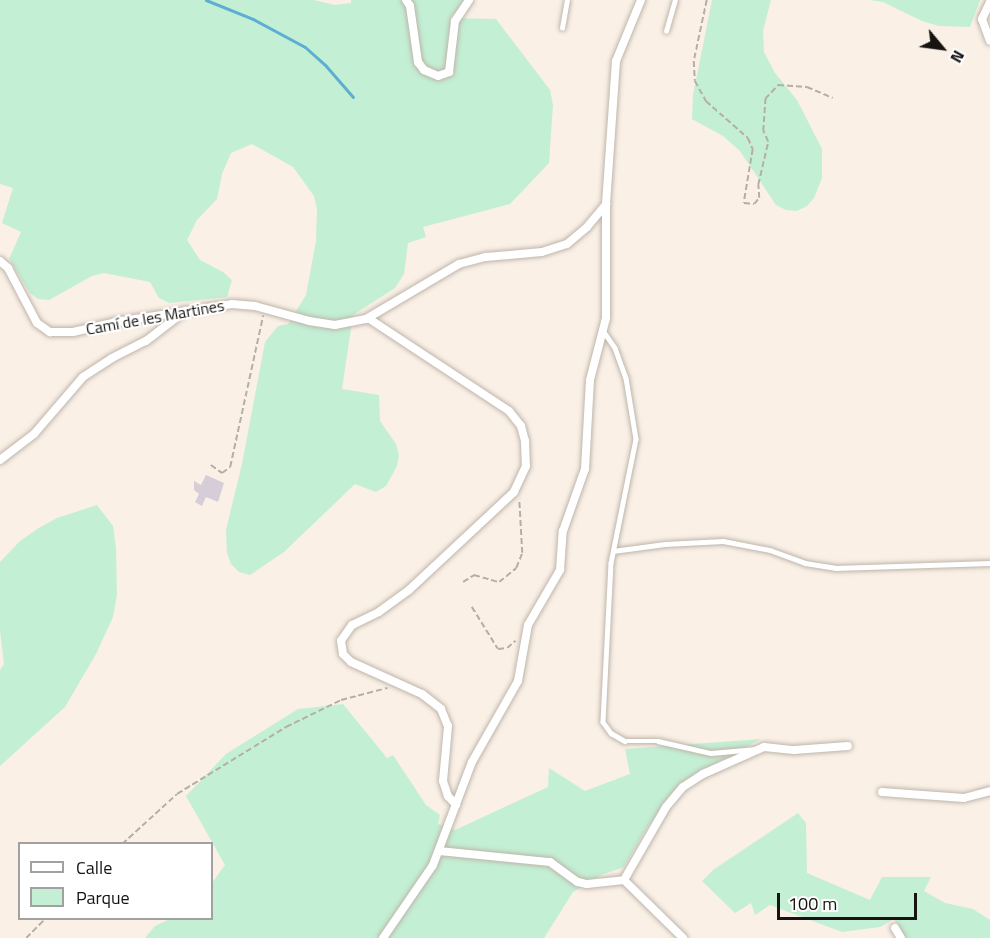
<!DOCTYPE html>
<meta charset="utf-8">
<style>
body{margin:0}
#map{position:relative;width:990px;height:938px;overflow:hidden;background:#faf0e6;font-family:"Titillium Web",sans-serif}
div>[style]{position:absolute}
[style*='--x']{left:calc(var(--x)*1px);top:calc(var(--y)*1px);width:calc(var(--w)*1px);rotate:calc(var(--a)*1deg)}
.green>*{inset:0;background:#c3efd4}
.stream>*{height:3px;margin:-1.5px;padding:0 1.5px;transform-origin:1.5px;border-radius:1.5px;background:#5daed0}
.building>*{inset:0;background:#d6cdd8}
.path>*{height:1.5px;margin-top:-0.75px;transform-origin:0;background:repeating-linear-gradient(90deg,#b6aea6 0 6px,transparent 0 9px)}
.roads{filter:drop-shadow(0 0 2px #beb5ab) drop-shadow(0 0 2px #beb5ab)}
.lane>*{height:4.5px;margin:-2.25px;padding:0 2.25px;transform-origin:2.25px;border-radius:2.25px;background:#fff}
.street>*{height:8px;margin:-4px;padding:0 4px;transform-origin:4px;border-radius:4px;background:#fff}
span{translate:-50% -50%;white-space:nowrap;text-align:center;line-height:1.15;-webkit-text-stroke:4.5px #fff;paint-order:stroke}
.street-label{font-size:16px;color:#161310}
.legend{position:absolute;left:18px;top:842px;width:195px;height:78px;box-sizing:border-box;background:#fff;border:2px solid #a2a19f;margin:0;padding:8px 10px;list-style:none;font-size:18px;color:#161310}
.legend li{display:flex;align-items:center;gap:12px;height:30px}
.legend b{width:30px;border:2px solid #a2a19f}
.north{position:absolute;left:912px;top:18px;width:60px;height:60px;-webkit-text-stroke:4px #fff;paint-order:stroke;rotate:119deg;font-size:16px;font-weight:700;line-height:24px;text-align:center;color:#161310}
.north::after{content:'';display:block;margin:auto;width:21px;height:27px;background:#161310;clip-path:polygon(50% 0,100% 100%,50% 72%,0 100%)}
.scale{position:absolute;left:777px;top:893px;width:140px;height:27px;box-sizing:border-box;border:3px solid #161310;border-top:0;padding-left:8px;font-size:18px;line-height:21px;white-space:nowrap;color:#161310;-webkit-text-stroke:4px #fff;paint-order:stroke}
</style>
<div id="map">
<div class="green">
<div style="clip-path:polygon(0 0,314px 0,335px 5px,351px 3px,351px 0,465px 0,450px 18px,496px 19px,550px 90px,553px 105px,549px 163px,510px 204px,423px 227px,426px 237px,408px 243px,404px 274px,395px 288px,353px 315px,342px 389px,379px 395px,380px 421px,396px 444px,399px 455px,397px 466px,386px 486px,376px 492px,355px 484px,284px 552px,250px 575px,239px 572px,231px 564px,227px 553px,226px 530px,242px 464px,265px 342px,278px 326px,288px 324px,306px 295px,316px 241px,317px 209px,314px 196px,293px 167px,252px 144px,231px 153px,222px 174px,217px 199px,197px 220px,187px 240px,200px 260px,223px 272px,232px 280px,227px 297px,169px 303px,159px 298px,150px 282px,104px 273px,92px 276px,49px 300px,38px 299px,30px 293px,9px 259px,21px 232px,2px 223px,13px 188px,0 184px)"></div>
<div style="clip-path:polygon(712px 0,771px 0,763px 31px,764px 52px,775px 73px,797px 100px,822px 149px,822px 178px,814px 198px,807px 206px,797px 211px,786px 210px,776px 205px,740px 151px,723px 136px,692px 119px,693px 95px)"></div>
<div style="clip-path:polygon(870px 0,980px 0,970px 27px,939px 26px,922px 21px,883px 2px)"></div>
<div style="clip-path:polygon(97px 505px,113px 526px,116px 549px,117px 594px,113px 617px,96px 654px,65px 707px,0 766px,0 670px,4px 664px,0 631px,0 562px,19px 542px,37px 529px,57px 518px)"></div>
<div style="clip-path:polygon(343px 704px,387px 758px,393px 755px,426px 805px,440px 815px,438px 824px,455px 830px,548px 787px,549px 768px,585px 791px,630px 774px,625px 749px,761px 739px,685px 780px,648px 826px,624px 867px,601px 875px,573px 892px,544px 938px,145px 938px,155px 926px,170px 919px,212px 918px,212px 883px,225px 865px,186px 796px,226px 754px,298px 709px)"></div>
<div style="clip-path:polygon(798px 813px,806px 823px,807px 873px,870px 900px,882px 877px,931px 877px,924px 891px,945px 903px,973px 909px,990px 920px,990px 938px,906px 938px,894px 919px,880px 927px,842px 932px,770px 905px,755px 915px,751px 903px,735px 913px,702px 881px,713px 870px)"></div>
</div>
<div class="stream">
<div style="--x:206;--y:0;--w:51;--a:22"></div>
<div style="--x:253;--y:19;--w:59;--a:28.3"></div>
<div style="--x:305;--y:47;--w:28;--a:42"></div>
<div style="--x:326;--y:66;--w:41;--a:48.9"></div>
</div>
<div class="building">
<div style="clip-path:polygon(206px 475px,224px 483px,218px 502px,206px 497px,202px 506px,195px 502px,199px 494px,194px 490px,194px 481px,201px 485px)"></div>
</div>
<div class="path">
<div style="--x:707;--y:0;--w:62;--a:102"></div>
<div style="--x:694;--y:61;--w:20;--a:87"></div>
<div style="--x:695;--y:81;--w:23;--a:61"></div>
<div style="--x:706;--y:101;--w:56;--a:41.4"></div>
<div style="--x:748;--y:138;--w:12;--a:66"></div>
<div style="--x:753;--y:149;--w:55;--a:99.5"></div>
<div style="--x:744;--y:203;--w:10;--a:6"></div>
<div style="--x:754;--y:204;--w:8;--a:-50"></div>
<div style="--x:759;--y:198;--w:13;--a:-94"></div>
<div style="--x:758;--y:185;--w:44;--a:-76.9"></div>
<div style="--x:768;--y:142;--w:12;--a:-114"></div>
<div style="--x:763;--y:131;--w:32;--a:-86"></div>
<div style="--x:765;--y:99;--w:19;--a:-47"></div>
<div style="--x:778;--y:85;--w:29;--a:4"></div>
<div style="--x:807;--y:87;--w:28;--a:23"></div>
<div style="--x:211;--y:465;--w:14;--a:36"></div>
<div style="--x:222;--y:473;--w:10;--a:-37"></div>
<div style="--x:230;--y:467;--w:155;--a:-77.7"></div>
<div style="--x:463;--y:582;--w:13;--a:-32"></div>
<div style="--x:474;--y:575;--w:26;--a:16"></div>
<div style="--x:499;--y:582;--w:22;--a:-39"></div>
<div style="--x:516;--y:568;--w:16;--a:-68"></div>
<div style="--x:522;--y:553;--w:54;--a:-93.2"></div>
<div style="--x:472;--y:607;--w:49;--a:58.2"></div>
<div style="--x:498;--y:649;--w:9;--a:-6"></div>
<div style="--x:507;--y:648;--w:11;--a:-41"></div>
<div style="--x:122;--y:844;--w:74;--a:-42.3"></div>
<div style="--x:177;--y:794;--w:128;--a:-31.6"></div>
<div style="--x:286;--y:727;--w:61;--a:-26.1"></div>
<div style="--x:341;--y:700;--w:48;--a:-14.6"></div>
<div style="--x:26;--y:938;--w:28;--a:-45"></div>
</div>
<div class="roads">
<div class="lane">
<div style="--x:562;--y:28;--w:28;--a:-80"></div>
<div style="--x:666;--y:31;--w:32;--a:-74"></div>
<div style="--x:604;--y:332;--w:19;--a:55"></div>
<div style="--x:615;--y:348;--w:32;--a:70"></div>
<div style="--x:626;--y:378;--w:62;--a:80.7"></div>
<div style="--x:636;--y:439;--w:126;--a:101.4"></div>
<div style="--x:611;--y:563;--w:159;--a:92.9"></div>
<div style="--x:603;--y:722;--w:14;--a:54"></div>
<div style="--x:611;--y:733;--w:16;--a:30"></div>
<div style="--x:625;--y:741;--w:33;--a:0"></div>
<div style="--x:658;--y:741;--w:54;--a:12.8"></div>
<div style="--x:711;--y:753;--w:45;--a:-5.1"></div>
<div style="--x:613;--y:551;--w:52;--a:-7.7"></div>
<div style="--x:665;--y:544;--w:58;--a:-3"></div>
<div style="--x:723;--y:541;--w:48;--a:10.8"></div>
<div style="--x:770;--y:550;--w:37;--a:20"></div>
<div style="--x:805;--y:563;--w:30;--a:9"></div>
<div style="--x:835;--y:568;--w:155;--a:-1.8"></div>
</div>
<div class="street">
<div style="--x:406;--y:0;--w:7;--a:56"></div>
<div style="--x:410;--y:6;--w:57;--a:81.9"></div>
<div style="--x:418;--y:62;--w:10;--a:53"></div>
<div style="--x:424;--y:70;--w:15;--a:23"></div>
<div style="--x:438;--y:76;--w:12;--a:-20"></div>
<div style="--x:449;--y:72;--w:51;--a:-83.3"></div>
<div style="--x:455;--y:21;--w:25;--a:-56"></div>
<div style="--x:990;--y:2;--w:19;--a:115"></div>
<div style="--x:982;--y:19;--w:23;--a:70"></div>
<div style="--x:0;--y:261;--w:11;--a:41"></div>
<div style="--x:8;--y:268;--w:62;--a:62.2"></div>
<div style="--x:37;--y:323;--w:16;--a:35"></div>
<div style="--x:50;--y:332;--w:23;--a:0"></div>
<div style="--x:73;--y:332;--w:44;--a:-13.1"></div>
<div style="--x:116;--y:322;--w:117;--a:-8.8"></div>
<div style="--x:232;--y:304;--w:23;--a:5"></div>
<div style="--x:255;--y:306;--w:56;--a:15.5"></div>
<div style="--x:309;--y:321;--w:26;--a:9"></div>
<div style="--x:335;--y:325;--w:32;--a:-11"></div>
<div style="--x:366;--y:319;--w:108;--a:-30.6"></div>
<div style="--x:459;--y:264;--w:28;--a:-15"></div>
<div style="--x:486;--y:257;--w:56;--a:-5.1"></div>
<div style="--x:542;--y:252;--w:26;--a:-18"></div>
<div style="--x:567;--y:244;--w:26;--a:-40"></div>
<div style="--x:587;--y:227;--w:30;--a:-50"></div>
<div style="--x:368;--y:318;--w:169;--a:33.4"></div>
<div style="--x:509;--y:411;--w:19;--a:51"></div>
<div style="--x:521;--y:426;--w:16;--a:75"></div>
<div style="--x:525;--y:441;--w:25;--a:88"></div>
<div style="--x:526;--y:466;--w:29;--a:115"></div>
<div style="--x:514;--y:492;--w:144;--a:137"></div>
<div style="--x:409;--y:590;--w:37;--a:144"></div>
<div style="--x:379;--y:612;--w:30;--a:154"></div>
<div style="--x:352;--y:625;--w:19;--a:125"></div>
<div style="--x:341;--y:641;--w:13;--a:81"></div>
<div style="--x:343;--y:654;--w:11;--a:45"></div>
<div style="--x:351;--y:662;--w:78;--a:24.3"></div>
<div style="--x:422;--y:694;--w:24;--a:38"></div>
<div style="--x:441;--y:709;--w:18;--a:68"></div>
<div style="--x:448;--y:726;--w:55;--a:95.2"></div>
<div style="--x:443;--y:781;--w:16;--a:72"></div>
<div style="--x:448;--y:796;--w:12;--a:48"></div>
<div style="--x:0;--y:460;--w:43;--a:-37.4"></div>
<div style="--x:34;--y:434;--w:75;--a:-49.3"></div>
<div style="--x:83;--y:377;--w:35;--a:-33"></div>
<div style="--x:112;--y:358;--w:38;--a:-27"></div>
<div style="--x:146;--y:341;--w:49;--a:-37.6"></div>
<div style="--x:882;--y:792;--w:82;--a:4.2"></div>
<div style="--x:964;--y:798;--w:27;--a:-15"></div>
<div style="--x:439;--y:851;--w:112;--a:5.7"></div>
<div style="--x:550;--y:862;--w:34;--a:36"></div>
<div style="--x:578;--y:882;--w:9;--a:13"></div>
<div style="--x:587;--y:884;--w:37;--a:-6"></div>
<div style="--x:624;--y:880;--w:83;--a:44.5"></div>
<div style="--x:624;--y:880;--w:84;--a:-60.1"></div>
<div style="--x:666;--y:807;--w:26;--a:-50"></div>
<div style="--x:683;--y:787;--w:24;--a:-33"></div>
<div style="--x:703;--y:774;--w:67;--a:-23.9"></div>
<div style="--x:764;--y:747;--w:30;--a:6"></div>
<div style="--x:794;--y:750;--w:54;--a:-4.2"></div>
<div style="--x:895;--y:928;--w:12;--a:59"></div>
<div style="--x:383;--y:938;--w:88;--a:-55.6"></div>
<div style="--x:433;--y:865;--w:110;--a:-69.3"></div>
<div style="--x:472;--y:762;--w:93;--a:-60.4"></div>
<div style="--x:518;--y:681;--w:57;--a:-79.9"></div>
<div style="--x:528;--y:625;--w:64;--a:-59.8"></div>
<div style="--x:560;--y:570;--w:39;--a:-86"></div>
<div style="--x:563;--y:531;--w:66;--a:-70.5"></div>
<div style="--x:585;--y:469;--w:89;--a:-86.8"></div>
<div style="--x:590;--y:380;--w:64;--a:-75.5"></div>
<div style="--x:606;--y:318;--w:114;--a:-90"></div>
<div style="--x:606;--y:204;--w:143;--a:-86"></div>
<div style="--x:616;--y:61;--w:66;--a:-67.7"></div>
</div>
</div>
<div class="street-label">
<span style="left:155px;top:317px;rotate:-10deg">Camí de les Martines</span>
</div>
<ul class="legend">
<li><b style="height:8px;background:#fff"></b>Calle</li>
<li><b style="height:16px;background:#c3efd4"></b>Parque</li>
</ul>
<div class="north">N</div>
<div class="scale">100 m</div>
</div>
